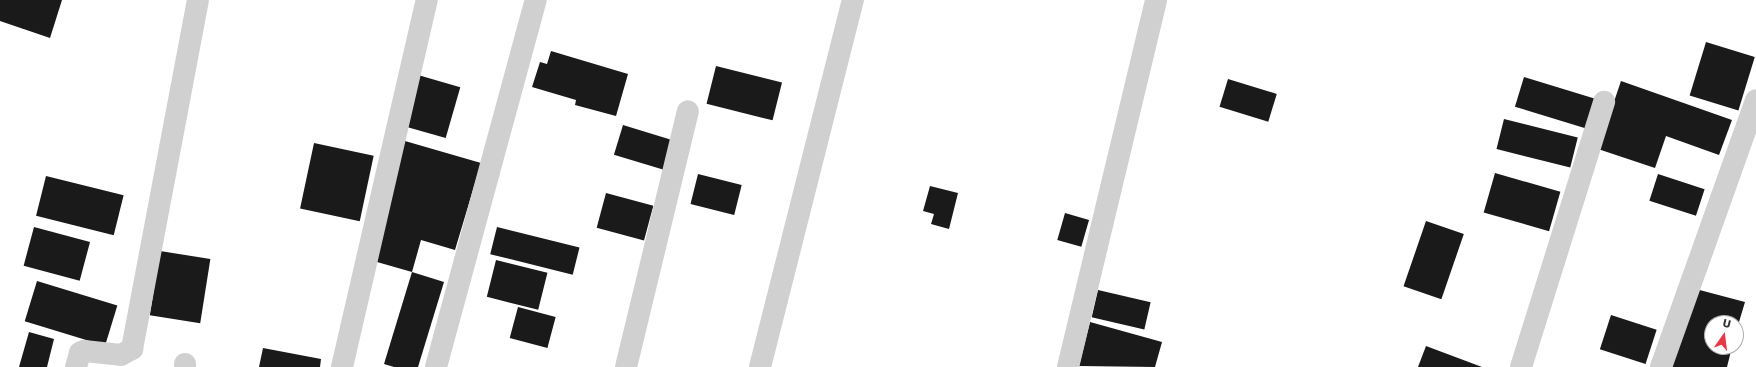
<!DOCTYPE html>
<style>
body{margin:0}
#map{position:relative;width:1756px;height:367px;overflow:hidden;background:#fff;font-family:Rubik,sans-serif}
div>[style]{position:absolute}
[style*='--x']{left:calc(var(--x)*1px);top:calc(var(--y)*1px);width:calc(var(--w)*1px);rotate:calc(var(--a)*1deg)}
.building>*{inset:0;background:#1a1a1a;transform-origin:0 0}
.minor>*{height:22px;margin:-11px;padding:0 11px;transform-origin:11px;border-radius:11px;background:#d0d0d0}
span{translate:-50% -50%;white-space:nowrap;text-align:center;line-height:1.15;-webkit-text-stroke:4px #fff;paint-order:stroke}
.north{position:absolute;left:1704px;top:315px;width:40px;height:40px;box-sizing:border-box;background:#fff;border:1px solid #adadad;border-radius:50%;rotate:14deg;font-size:11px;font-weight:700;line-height:16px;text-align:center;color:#333}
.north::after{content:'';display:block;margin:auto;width:14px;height:18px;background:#e63946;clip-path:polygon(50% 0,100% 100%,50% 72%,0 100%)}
</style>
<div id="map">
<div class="building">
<div style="clip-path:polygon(0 0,62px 0,50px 38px,0 21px)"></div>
<div style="left:1706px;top:42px;width:51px;height:56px;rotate:17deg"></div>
<div style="clip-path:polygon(551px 51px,628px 74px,616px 116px,575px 105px,576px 100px,532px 87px,540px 62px,547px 64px)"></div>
<div style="left:716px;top:66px;width:68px;height:39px;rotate:14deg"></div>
<div style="left:418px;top:75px;width:44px;height:53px;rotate:16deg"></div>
<div style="left:1524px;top:77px;width:77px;height:31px;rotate:17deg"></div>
<div style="left:1228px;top:79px;width:51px;height:29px;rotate:17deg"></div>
<div style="clip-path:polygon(1621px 81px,1732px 120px,1719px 155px,1666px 136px,1655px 168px,1598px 149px)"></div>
<div style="left:1504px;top:119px;width:76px;height:31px;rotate:14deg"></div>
<div style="left:623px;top:125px;width:52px;height:31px;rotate:17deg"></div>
<div style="clip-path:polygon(405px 141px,481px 163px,455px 250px,421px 240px,412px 272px,370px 260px)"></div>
<div style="left:314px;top:143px;width:61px;height:67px;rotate:12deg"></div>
<div style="left:1495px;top:173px;width:68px;height:41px;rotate:16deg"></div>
<div style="left:698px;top:174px;width:45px;height:31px;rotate:14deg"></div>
<div style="left:1658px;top:174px;width:49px;height:28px;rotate:18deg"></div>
<div style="left:46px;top:176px;width:80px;height:41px;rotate:14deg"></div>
<div style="clip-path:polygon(930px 186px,958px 193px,949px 229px,931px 224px,934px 214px,923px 211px)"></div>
<div style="left:606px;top:193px;width:49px;height:36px;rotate:15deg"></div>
<div style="left:1065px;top:213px;width:25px;height:28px;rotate:16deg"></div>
<div style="left:1426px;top:221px;width:40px;height:69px;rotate:19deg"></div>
<div style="left:34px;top:227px;width:58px;height:40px;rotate:15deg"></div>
<div style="left:497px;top:227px;width:85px;height:28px;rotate:14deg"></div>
<div style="left:160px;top:251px;width:51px;height:65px;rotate:9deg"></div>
<div style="left:496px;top:260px;width:53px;height:38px;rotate:14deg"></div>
<div style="clip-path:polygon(412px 272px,444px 282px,418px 367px,394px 367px,384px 364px)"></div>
<div style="left:37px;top:281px;width:84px;height:42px;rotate:17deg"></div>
<div style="clip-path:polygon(1692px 288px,1745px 302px,1736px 332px,1736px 323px,1712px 323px,1712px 347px,1732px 347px,1727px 367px,1671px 367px)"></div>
<div style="left:1098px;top:290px;width:54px;height:28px;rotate:13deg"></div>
<div style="left:518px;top:307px;width:39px;height:32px;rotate:15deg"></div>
<div style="left:1611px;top:315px;width:48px;height:36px;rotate:18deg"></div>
<div style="clip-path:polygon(1090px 322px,1162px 342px,1155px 367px,1079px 366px)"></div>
<div style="clip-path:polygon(29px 332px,54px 339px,47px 367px,19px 367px)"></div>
<div style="clip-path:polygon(1426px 346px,1482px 367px,1418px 367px)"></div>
<div style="clip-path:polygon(263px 348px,321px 359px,320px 367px,259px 367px)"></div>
</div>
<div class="minor">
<div style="--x:76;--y:367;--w:15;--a:-74"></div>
<div style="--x:80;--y:353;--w:4;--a:-27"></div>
<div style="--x:84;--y:351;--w:37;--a:6"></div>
<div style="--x:121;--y:355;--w:13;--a:-29"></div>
<div style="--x:132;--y:349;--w:355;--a:-79.3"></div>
<div style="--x:185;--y:367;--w:3;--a:-90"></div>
<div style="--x:342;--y:367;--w:377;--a:-77"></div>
<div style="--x:436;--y:367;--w:380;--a:-74.8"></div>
<div style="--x:626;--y:367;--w:263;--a:-76.4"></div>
<div style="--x:760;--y:367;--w:379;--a:-75.8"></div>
<div style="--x:1068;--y:367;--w:377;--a:-76.5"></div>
<div style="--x:1521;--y:367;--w:278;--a:-72.6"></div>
<div style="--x:1661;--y:367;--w:283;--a:-70.4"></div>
</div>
<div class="north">U</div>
</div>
